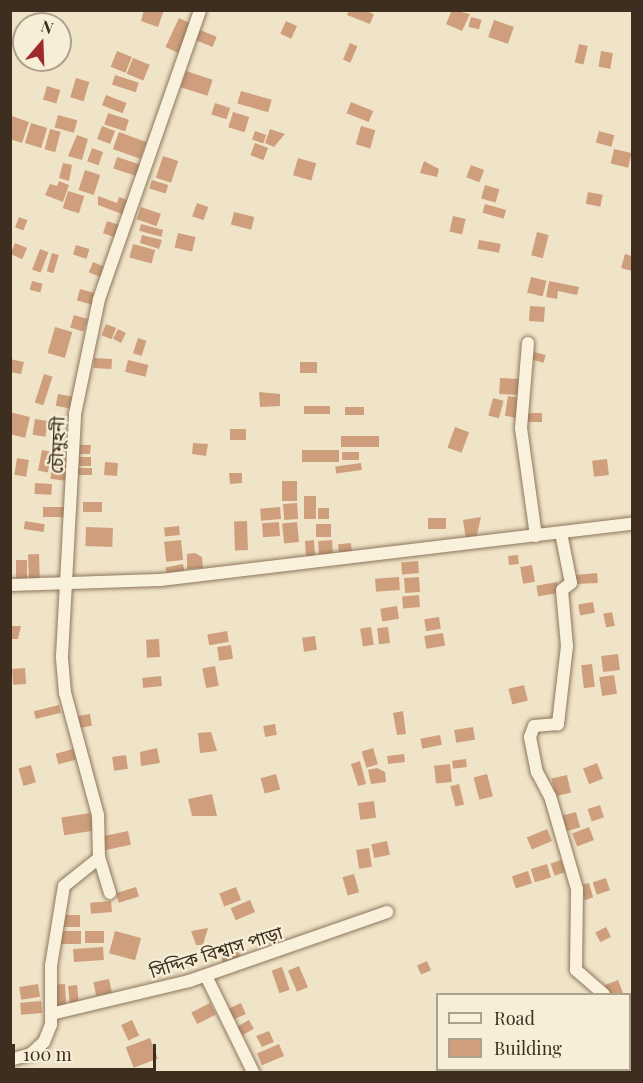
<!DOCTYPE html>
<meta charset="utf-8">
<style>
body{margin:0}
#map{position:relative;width:643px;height:1083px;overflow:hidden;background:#f0e4c8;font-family:"Playfair Display","Noto Sans Bengali",serif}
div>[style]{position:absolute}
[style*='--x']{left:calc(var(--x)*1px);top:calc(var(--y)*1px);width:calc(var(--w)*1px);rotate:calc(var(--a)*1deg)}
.building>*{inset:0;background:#cf9f7d;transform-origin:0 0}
.roads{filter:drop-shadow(0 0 2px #8d765c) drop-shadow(0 0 2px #8d765c)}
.minor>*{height:12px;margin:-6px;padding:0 6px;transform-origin:6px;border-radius:6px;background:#faf1dc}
span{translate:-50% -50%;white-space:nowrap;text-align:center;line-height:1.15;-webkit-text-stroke:4.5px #f7eed8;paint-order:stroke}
.street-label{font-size:18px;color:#3d2e20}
.frame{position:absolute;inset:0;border:12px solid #3d2e20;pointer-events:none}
.legend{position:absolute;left:436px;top:993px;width:195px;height:78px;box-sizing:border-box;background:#f7eed8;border:2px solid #ada18e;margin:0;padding:8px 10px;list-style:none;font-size:18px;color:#3d2e20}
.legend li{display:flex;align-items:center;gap:12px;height:30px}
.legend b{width:30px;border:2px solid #ada18e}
.north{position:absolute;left:12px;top:12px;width:60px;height:60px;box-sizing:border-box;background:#f7eed8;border:2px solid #ada18e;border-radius:50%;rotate:19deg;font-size:16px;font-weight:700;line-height:24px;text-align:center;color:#3d2e20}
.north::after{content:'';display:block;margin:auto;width:21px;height:27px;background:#9e2a2b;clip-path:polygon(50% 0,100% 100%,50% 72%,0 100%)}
.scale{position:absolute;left:12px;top:1044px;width:144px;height:27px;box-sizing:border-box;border:3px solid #3d2e20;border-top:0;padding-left:8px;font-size:18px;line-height:21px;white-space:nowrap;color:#3d2e20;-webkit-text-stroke:4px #f7eed8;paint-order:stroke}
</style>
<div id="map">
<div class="building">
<div style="clip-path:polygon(144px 10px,164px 10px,158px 27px,141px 21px)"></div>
<div style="clip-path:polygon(349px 10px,363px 10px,374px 14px,370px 24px,347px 15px)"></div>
<div style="clip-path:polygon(452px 10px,470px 14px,462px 31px,446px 24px)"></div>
<div style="left:471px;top:17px;width:11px;height:10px;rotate:15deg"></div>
<div style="left:179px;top:18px;width:14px;height:32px;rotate:25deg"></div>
<div style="left:494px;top:20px;width:21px;height:18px;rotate:19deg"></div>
<div style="left:286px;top:21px;width:12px;height:14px;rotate:24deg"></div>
<div style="left:200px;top:30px;width:18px;height:11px;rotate:22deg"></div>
<div style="left:350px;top:43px;width:8px;height:18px;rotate:23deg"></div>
<div style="left:579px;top:44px;width:9px;height:19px;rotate:13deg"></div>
<div style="left:117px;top:51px;width:16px;height:17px;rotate:22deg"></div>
<div style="left:601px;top:51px;width:12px;height:16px;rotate:9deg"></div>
<div style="left:133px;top:58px;width:18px;height:17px;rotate:22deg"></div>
<div style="left:186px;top:71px;width:28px;height:17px;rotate:18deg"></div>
<div style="left:115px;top:75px;width:25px;height:10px;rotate:18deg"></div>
<div style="left:76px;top:78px;width:14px;height:20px;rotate:17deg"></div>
<div style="left:47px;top:86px;width:14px;height:14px;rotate:17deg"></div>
<div style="left:241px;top:91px;width:32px;height:13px;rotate:16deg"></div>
<div style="left:106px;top:95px;width:22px;height:11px;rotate:21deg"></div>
<div style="left:351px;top:102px;width:24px;height:12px;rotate:22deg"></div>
<div style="left:215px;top:103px;width:16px;height:12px;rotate:18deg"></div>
<div style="left:233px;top:112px;width:17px;height:16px;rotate:17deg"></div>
<div style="left:108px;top:113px;width:22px;height:12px;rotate:18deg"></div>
<div style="left:58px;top:115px;width:20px;height:13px;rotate:15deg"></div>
<div style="clip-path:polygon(12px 116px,29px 122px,22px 143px,10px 139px)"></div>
<div style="left:31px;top:123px;width:17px;height:21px;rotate:17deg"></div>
<div style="left:102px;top:126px;width:14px;height:14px;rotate:21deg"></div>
<div style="left:361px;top:126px;width:15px;height:19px;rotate:16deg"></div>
<div style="left:50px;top:129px;width:11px;height:21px;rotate:15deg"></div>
<div style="clip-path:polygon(270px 129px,285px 134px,274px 147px,265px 143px)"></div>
<div style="left:255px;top:131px;width:12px;height:9px;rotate:20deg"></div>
<div style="left:599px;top:131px;width:16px;height:12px;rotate:15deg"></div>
<div style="left:119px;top:132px;width:29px;height:18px;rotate:20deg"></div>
<div style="clip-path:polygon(77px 135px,88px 139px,82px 160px,68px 156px)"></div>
<div style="left:255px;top:143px;width:14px;height:13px;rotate:21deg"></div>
<div style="left:92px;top:148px;width:12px;height:14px;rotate:20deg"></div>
<div style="left:614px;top:149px;width:18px;height:15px;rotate:13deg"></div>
<div style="left:163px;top:156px;width:16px;height:23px;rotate:18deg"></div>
<div style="left:117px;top:157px;width:25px;height:12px;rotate:18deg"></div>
<div style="left:298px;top:158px;width:19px;height:18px;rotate:16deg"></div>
<div style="clip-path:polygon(424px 161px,439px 169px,437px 177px,420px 173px)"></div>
<div style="clip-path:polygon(63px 163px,72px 165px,69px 181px,59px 178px)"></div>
<div style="left:471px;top:165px;width:14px;height:13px;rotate:21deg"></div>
<div style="left:85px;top:170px;width:16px;height:21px;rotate:18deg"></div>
<div style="left:152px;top:180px;width:17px;height:9px;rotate:17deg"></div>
<div style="clip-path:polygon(59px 181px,69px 185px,63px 202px,45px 195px,50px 184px,57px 186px)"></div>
<div style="left:485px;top:185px;width:15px;height:14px;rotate:16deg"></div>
<div style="left:68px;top:191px;width:17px;height:18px;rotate:17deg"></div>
<div style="left:588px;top:192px;width:15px;height:12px;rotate:11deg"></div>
<div style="clip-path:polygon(98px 196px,117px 203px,119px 197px,130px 201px,125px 215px,98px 205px)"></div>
<div style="left:197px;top:203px;width:12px;height:14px;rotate:20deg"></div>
<div style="left:485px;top:204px;width:22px;height:9px;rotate:16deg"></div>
<div style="left:141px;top:207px;width:21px;height:13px;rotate:19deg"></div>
<div style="left:234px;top:212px;width:21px;height:13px;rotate:14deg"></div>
<div style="left:453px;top:216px;width:13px;height:16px;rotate:13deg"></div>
<div style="left:19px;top:217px;width:9px;height:11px;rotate:21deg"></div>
<div style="left:107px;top:221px;width:16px;height:13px;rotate:18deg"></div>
<div style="left:141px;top:224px;width:23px;height:7px;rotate:15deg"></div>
<div style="left:537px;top:232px;width:12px;height:24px;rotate:14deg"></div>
<div style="left:178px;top:233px;width:18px;height:15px;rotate:13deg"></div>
<div style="clip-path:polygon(142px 235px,162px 240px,159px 249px,140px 243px)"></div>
<div style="left:479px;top:240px;width:22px;height:9px;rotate:10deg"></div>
<div style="left:15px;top:243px;width:13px;height:12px;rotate:23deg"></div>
<div style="left:133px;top:244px;width:23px;height:14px;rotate:15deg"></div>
<div style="left:76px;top:245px;width:14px;height:10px;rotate:17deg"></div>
<div style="left:40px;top:249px;width:9px;height:22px;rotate:21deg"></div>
<div style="left:52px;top:253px;width:7px;height:19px;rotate:16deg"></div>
<div style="clip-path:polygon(625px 254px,632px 256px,632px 271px,621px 268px)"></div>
<div style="left:93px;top:262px;width:13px;height:11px;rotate:23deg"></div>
<div style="left:531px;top:277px;width:16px;height:16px;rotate:14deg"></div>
<div style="left:32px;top:281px;width:11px;height:9px;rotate:15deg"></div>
<div style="clip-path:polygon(549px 281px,579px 287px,577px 295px,558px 291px,557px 299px,546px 297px)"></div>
<div style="left:80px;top:289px;width:16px;height:12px;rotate:15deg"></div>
<div style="left:530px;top:306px;width:15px;height:15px;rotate:4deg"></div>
<div style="left:74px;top:315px;width:14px;height:13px;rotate:17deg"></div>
<div style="left:106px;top:324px;width:11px;height:12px;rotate:22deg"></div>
<div style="left:55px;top:327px;width:18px;height:27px;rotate:16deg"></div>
<div style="left:118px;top:329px;width:9px;height:11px;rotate:27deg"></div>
<div style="left:138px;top:338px;width:9px;height:16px;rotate:18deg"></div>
<div style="left:534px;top:352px;width:12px;height:8px;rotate:14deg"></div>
<div style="left:94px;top:358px;width:18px;height:10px;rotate:3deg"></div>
<div style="clip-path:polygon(10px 359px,24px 362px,21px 374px,10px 372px)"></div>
<div style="left:128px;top:360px;width:21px;height:12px;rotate:14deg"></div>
<div style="left:300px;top:362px;width:17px;height:11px"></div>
<div style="left:44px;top:374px;width:9px;height:30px;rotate:18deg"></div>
<div style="left:500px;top:378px;width:20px;height:16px;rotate:3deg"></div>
<div style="clip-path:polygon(259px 392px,280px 394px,280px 406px,260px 407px)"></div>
<div style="left:58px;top:394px;width:15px;height:12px;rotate:11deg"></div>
<div style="left:508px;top:396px;width:12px;height:20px;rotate:9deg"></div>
<div style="left:493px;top:398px;width:11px;height:18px;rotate:15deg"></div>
<div style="left:330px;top:406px;width:8px;height:26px;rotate:90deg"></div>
<div style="left:345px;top:407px;width:19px;height:8px"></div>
<div style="clip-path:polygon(10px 412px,30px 417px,25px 438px,10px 434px)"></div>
<div style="left:526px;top:413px;width:16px;height:9px"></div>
<div style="left:35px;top:419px;width:13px;height:16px;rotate:9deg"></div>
<div style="left:455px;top:427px;width:15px;height:22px;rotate:20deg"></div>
<div style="left:246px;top:429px;width:11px;height:16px;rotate:90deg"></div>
<div style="left:379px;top:436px;width:11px;height:38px;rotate:90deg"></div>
<div style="clip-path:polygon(193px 443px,208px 444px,206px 456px,192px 454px)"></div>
<div style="clip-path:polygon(80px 445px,91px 445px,90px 454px,79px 454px)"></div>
<div style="left:42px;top:450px;width:10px;height:21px;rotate:11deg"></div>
<div style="left:339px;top:450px;width:12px;height:37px;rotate:90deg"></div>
<div style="left:342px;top:452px;width:17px;height:8px"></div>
<div style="left:54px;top:453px;width:15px;height:26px;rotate:8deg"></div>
<div style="left:79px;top:457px;width:12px;height:9px"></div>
<div style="left:17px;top:458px;width:12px;height:17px;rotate:9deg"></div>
<div style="left:607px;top:459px;width:16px;height:15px;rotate:83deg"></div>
<div style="left:105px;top:462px;width:13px;height:13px;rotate:4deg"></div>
<div style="left:361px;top:463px;width:7px;height:26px;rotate:82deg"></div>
<div style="left:78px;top:468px;width:14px;height:7px"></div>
<div style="clip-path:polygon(229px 473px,242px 473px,242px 483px,230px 484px)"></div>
<div style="left:282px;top:481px;width:15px;height:20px"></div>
<div style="left:35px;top:483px;width:17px;height:11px;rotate:3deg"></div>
<div style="left:304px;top:496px;width:12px;height:23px"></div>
<div style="left:83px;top:502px;width:19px;height:10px"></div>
<div style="left:297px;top:503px;width:16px;height:14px;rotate:86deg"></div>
<div style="left:43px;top:507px;width:21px;height:10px"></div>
<div style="left:280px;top:507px;width:12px;height:20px;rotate:85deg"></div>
<div style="left:318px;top:508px;width:11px;height:11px"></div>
<div style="clip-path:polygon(481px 517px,476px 539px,466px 540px,463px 520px)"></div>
<div style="left:428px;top:518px;width:18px;height:11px"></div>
<div style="left:25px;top:521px;width:20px;height:8px;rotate:9deg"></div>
<div style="left:247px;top:521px;width:29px;height:13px;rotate:88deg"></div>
<div style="left:279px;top:522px;width:14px;height:17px;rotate:86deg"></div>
<div style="left:297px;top:522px;width:20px;height:15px;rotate:84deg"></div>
<div style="left:316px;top:524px;width:15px;height:13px"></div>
<div style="left:179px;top:526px;width:9px;height:15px;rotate:84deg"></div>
<div style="left:86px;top:527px;width:27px;height:19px;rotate:2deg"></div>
<div style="left:181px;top:540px;width:20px;height:17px;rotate:84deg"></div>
<div style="clip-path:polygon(314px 540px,315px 558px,306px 556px,305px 541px)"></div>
<div style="left:332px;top:540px;width:14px;height:14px;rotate:86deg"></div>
<div style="left:351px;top:543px;width:11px;height:13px;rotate:85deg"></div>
<div style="clip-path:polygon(195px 553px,202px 557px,203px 568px,187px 569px,187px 554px)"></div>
<div style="left:39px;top:554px;width:25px;height:11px;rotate:88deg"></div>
<div style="left:518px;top:555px;width:9px;height:10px;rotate:84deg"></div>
<div style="left:16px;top:560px;width:11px;height:20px"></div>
<div style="left:418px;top:561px;width:12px;height:17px;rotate:85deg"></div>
<div style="left:183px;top:564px;width:10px;height:18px;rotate:79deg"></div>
<div style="left:532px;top:565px;width:17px;height:12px;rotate:80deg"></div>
<div style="clip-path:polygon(597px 573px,598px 583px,575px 584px,575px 575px)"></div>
<div style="left:399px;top:577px;width:13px;height:24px;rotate:86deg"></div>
<div style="left:419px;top:577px;width:15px;height:15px;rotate:86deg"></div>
<div style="left:557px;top:582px;width:11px;height:21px;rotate:80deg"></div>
<div style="left:419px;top:595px;width:12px;height:17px;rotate:85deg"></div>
<div style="left:593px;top:602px;width:11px;height:15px;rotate:80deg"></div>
<div style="left:397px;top:606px;width:13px;height:17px;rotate:81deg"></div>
<div style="left:612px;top:612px;width:14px;height:9px;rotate:78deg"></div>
<div style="left:439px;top:617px;width:12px;height:15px;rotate:81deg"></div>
<div style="clip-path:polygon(10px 626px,21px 626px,18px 639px,10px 639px)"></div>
<div style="left:371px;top:627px;width:18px;height:11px;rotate:81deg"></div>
<div style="left:388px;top:627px;width:16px;height:11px;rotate:83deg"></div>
<div style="left:227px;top:631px;width:11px;height:20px;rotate:80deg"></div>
<div style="left:443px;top:633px;width:13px;height:19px;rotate:81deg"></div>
<div style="left:315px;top:636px;width:14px;height:13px;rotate:82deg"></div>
<div style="left:159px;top:639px;width:18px;height:13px;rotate:87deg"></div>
<div style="left:231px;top:645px;width:14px;height:14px;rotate:82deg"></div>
<div style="left:618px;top:654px;width:16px;height:17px;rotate:83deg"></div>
<div style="left:592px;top:664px;width:23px;height:11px;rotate:83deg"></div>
<div style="left:215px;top:666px;width:20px;height:13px;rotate:79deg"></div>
<div style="left:25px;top:668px;width:16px;height:13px;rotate:86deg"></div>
<div style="left:614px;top:675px;width:19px;height:15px;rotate:81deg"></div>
<div style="left:161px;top:676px;width:10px;height:19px;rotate:84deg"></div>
<div style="left:524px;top:685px;width:16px;height:16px;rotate:76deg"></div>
<div style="left:59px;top:705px;width:8px;height:26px;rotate:76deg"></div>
<div style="clip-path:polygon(403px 711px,406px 734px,397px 735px,393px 713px)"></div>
<div style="left:90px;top:714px;width:12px;height:12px;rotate:81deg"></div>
<div style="left:275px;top:724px;width:11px;height:12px;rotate:80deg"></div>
<div style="left:473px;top:727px;width:13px;height:19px;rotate:81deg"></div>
<div style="clip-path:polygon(211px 732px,217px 751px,200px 753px,198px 733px)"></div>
<div style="left:440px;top:735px;width:10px;height:20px;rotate:79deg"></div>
<div style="clip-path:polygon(157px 748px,160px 763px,141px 766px,140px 752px)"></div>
<div style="left:373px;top:748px;width:17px;height:12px;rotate:73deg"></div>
<div style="left:73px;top:749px;width:11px;height:18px;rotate:75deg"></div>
<div style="left:404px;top:754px;width:8px;height:17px;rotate:83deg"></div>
<div style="left:126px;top:755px;width:14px;height:14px;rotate:82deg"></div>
<div style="left:466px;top:759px;width:8px;height:14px;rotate:83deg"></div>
<div style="clip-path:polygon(360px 761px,366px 784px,358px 786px,351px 764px)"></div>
<div style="left:597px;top:763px;width:17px;height:15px;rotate:69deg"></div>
<div style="left:450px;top:764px;width:18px;height:16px;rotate:84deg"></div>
<div style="left:31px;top:765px;width:18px;height:13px;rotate:74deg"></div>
<div style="clip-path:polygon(377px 768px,385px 772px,386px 782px,371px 784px,368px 770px)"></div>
<div style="left:276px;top:774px;width:16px;height:16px;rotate:75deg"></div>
<div style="left:487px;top:774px;width:23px;height:14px;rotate:75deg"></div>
<div style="left:567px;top:775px;width:18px;height:16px;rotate:77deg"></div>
<div style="left:459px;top:784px;width:21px;height:9px;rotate:76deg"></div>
<div style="clip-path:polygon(212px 794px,217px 816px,192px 816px,188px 799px)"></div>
<div style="left:374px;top:801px;width:17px;height:16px;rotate:83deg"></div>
<div style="left:600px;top:805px;width:13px;height:13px;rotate:72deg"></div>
<div style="left:576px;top:812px;width:16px;height:14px;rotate:75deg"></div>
<div style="left:90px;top:813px;width:18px;height:29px;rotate:81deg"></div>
<div style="left:589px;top:827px;width:14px;height:18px;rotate:69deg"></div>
<div style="left:547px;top:829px;width:13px;height:22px;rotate:67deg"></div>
<div style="left:128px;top:831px;width:14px;height:28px;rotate:78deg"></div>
<div style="left:387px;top:841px;width:14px;height:16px;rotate:78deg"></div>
<div style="left:369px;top:848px;width:19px;height:13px;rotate:81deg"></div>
<div style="left:561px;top:860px;width:13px;height:11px;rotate:72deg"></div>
<div style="left:547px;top:864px;width:14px;height:17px;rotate:73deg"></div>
<div style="left:528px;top:871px;width:13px;height:17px;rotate:72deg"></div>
<div style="left:354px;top:874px;width:19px;height:12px;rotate:74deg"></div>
<div style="left:606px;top:878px;width:13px;height:14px;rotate:72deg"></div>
<div style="left:589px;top:883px;width:15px;height:9px;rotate:74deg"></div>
<div style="left:136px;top:887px;width:10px;height:21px;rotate:73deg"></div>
<div style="left:236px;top:887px;width:14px;height:18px;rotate:69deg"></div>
<div style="left:250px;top:900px;width:13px;height:21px;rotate:67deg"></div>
<div style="left:111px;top:901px;width:11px;height:21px;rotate:85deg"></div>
<div style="left:61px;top:915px;width:19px;height:12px"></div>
<div style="left:606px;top:927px;width:11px;height:12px;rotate:63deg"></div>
<div style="clip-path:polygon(208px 928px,203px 945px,196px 945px,191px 931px)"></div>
<div style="left:81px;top:931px;width:13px;height:21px;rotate:90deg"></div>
<div style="left:85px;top:931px;width:19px;height:12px"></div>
<div style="left:115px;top:931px;width:27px;height:23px;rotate:15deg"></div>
<div style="left:237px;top:945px;width:16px;height:18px;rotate:76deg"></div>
<div style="left:103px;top:947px;width:13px;height:30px;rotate:86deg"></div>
<div style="left:427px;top:961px;width:10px;height:11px;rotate:66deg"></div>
<div style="left:299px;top:966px;width:23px;height:12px;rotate:67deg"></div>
<div style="left:282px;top:967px;width:24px;height:11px;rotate:71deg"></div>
<div style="left:109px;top:979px;width:14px;height:16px;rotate:78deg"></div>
<div style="clip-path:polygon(618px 980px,623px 993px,608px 994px,605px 985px)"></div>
<div style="left:38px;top:984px;width:13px;height:19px;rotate:81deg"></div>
<div style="left:65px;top:984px;width:21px;height:9px;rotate:87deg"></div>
<div style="left:77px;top:985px;width:18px;height:9px;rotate:84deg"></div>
<div style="left:41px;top:1001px;width:12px;height:21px;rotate:85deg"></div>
<div style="left:210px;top:1003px;width:13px;height:21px;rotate:63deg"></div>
<div style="left:241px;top:1003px;width:12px;height:16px;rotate:66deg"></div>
<div style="left:132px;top:1020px;width:17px;height:12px;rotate:65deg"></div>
<div style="left:249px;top:1020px;width:10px;height:16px;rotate:61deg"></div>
<div style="clip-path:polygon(269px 1031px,274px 1042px,262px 1047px,256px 1036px)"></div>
<div style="left:150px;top:1038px;width:22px;height:26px;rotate:69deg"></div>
<div style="left:279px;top:1044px;width:13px;height:24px;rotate:67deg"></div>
</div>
<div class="roads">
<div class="minor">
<div style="--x:528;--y:343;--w:85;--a:94.7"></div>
<div style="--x:521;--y:428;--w:109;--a:82.1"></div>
<div style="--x:561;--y:533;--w:51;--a:78.7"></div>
<div style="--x:571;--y:583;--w:11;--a:142"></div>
<div style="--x:562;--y:590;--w:56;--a:84.9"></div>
<div style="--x:567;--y:646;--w:79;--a:96.6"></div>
<div style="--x:558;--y:724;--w:24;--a:175"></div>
<div style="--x:534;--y:726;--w:12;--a:110"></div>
<div style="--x:530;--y:737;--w:36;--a:79"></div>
<div style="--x:537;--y:772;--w:27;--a:62"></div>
<div style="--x:550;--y:796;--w:97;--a:73.8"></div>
<div style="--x:577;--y:889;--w:81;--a:90.7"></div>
<div style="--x:576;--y:970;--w:37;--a:41"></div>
<div style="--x:10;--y:585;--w:150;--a:-1.9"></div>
<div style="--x:160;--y:580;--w:475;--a:-6.8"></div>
<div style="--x:110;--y:893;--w:37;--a:-107"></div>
<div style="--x:99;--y:858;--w:43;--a:-91.3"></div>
<div style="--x:98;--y:815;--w:126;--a:-105.1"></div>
<div style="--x:65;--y:693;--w:37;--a:-95"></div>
<div style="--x:62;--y:656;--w:242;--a:-86.9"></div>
<div style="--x:75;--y:414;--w:117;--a:-78.2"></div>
<div style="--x:99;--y:299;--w:306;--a:-70.7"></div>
<div style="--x:206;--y:976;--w:107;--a:63.9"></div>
<div style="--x:51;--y:1014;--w:142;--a:-13.4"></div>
<div style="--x:189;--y:981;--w:210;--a:-19.2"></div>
<div style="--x:630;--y:1025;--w:11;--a:80"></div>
<div style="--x:10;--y:1060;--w:22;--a:-16"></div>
<div style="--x:31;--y:1054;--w:18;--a:-43"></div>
<div style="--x:44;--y:1042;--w:18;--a:-68"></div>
<div style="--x:51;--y:1025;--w:59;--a:-90"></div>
<div style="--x:51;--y:966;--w:81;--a:-80.8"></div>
<div style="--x:64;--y:886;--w:45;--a:-38.7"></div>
</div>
</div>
<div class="street-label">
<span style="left:57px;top:445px;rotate:-88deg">চৌমুহনী</span>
<span style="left:216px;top:952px;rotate:-17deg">সিদ্দিক বিশ্বাস পাড়া</span>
</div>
<div class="frame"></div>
<ul class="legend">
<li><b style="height:8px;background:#faf1dc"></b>Road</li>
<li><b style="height:16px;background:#cf9f7d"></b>Building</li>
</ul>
<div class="north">N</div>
<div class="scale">100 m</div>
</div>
